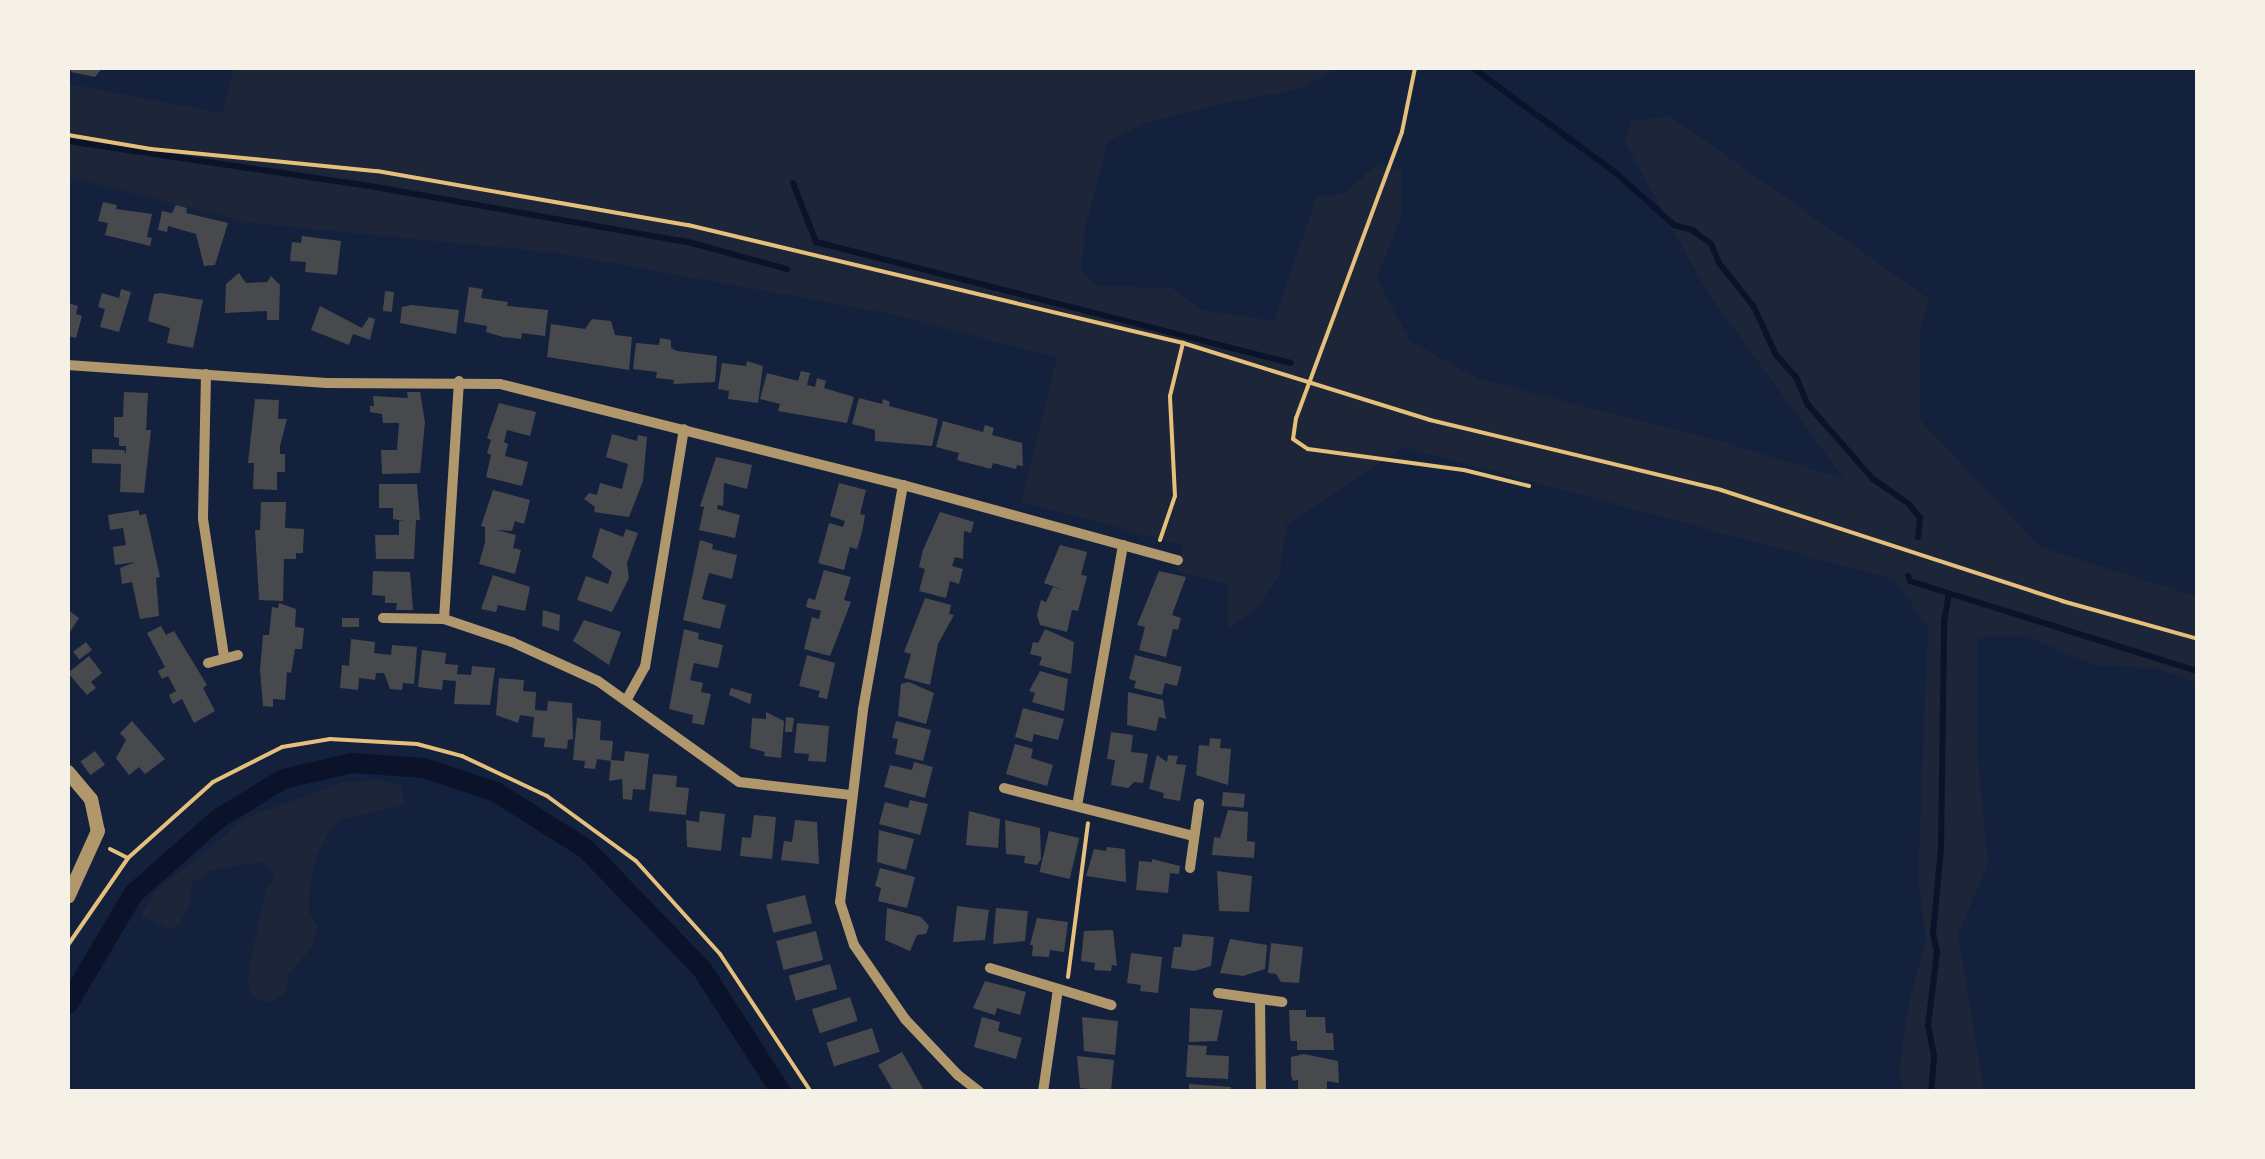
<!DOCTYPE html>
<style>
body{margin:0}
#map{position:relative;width:2265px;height:1159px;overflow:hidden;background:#14213d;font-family:"Alegreya Sans",sans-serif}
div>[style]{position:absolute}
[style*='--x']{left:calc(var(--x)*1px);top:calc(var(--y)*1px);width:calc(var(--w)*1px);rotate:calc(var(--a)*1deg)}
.green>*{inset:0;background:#1d2539}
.stream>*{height:6px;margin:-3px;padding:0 3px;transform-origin:3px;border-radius:3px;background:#0b132b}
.canal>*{height:20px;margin:-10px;padding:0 10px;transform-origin:10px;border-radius:10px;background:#0b132b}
.building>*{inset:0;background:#48494c;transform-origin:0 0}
.path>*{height:4px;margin:-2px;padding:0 2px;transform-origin:2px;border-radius:2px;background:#e5c07b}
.minor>*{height:10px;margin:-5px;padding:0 5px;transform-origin:5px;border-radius:5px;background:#b1986c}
.tertiary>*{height:14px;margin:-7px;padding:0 7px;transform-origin:7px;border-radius:7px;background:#b1986c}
span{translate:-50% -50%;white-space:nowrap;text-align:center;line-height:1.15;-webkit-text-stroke:10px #f6f1e7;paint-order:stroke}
.frame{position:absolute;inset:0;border:70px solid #f6f1e7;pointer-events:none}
</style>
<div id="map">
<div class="green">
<div style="clip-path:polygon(234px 68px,1335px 68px,1303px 88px,1211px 106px,1143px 124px,1108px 141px,1085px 228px,1081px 271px,1098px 286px,1172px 288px,1202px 310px,1274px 321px,1317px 196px,1344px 194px,1377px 164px,1401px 170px,1402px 214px,1377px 278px,1410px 341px,1478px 379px,1720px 441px,1844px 479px,1708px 293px,1624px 141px,1632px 121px,1670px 116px,1929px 299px,1920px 327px,1920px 420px,2040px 547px,2197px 597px,2197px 683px,2156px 668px,2095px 665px,2023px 635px,1977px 637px,1978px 759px,1988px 865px,1958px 934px,1984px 1091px,1904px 1091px,1899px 1073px,1909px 1001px,1926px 940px,1918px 877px,1928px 628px,1896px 580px,1404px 447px,1287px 524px,1279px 576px,1253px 612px,1228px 629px,1228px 584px,1177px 571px,1184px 545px,1021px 502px,1057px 357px,881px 312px,558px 253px,251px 223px,68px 177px,68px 84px,222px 113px)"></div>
<div style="clip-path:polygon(378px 780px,401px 785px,405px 805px,342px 819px,331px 829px,317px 854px,309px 892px,309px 912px,318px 927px,312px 947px,288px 975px,287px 992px,269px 1002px,254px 998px,247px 980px,265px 891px,276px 876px,261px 862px,211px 870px,192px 883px,189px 906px,178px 925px,170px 929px,141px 916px,154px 893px,247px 817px,342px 783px)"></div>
</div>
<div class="stream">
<div style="--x:1473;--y:68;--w:177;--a:36.3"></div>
<div style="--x:1616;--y:173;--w:78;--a:41.9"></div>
<div style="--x:1674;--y:225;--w:19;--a:16"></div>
<div style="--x:1692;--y:230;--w:24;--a:36"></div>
<div style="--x:1711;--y:244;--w:21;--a:67"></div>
<div style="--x:1719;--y:263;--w:56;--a:51.5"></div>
<div style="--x:1754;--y:307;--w:53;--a:65.4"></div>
<div style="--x:1776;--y:355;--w:30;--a:48"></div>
<div style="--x:1796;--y:377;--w:30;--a:67"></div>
<div style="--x:1808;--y:405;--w:98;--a:48.7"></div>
<div style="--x:1873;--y:479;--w:44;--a:34.8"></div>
<div style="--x:1909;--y:504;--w:18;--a:52"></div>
<div style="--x:1920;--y:518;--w:19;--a:96"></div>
<div style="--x:68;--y:141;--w:310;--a:8.5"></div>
<div style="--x:375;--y:187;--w:318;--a:10"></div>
<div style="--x:688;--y:242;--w:103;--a:15.3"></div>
<div style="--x:793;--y:183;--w:63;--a:68.7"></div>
<div style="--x:816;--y:242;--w:490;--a:14.3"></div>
<div style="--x:1908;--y:576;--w:5;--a:68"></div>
<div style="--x:1910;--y:581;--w:302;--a:17.4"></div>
<div style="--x:1931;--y:1092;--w:36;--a:-85"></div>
<div style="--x:1934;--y:1056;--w:31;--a:-101"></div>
<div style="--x:1928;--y:1026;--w:75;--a:-83.1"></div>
<div style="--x:1937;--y:952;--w:19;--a:-102"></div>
<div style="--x:1933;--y:933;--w:85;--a:-84.6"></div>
<div style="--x:1941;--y:848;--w:226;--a:-89.2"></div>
<div style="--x:1944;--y:622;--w:29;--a:-80"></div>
</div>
<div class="canal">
<div style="--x:68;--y:1004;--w:129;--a:-59.3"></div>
<div style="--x:134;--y:893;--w:112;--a:-41.4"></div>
<div style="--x:218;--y:819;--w:76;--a:-31.6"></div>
<div style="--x:283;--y:779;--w:71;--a:-13.1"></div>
<div style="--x:352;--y:763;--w:72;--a:4"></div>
<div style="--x:424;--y:768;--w:76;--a:18.4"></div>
<div style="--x:496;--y:792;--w:107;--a:32.3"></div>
<div style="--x:586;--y:849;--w:167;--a:46"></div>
<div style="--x:702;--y:969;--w:146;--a:57.3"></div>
</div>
<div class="building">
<div style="clip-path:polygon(72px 68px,102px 68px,95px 77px,71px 72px)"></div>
<div style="clip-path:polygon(103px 202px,117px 205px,116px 209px,152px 214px,147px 237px,152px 238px,150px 246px,105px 235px,108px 223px,98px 221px)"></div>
<div style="clip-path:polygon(176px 205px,187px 208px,186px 213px,228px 223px,215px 265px,204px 266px,196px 234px,168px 226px,167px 232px,158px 230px,162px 211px,172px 213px)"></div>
<div style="clip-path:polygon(302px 236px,341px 241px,337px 275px,305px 272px,306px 262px,290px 261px,292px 242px,301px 243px)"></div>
<div style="clip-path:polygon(239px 273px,246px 283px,267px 282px,271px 276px,280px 285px,279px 320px,267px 320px,267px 311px,225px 313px,226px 284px)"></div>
<div style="clip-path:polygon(469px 287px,483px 289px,481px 298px,508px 302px,507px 306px,548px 310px,545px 336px,522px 333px,521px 339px,503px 337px,486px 332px,487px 326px,464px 322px)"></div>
<div style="clip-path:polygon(121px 289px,131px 292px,119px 332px,100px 327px,105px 309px,98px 307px,102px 293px,119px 298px)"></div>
<div style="left:385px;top:291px;width:9px;height:20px;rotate:6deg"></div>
<div style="clip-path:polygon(161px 293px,203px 300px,193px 348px,167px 343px,170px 328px,148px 321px,154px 294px)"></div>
<div style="clip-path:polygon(68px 303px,78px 306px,76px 314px,82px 316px,76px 338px,68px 336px)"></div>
<div style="clip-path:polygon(411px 305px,459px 310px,456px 334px,400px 323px,402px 307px)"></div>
<div style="clip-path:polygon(320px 306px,362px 328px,369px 317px,375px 319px,370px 340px,353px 334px,349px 345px,311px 330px)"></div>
<div style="clip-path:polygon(592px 319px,611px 321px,615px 335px,632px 337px,629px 370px,547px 357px,551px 324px,585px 329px)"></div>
<div style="clip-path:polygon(660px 338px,671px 340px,671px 348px,677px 351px,717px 356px,715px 382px,673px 384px,674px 380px,656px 378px,657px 372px,633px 369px,636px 343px,659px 345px)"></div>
<div style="clip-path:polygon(747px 361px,763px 366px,758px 403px,728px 399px,729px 391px,718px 389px,722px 363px,746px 366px)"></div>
<div style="clip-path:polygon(801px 371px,810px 373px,807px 385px,815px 387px,817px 378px,826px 381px,824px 388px,854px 397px,847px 423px,778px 411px,780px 404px,760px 399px,767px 373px,798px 381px)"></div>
<div style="clip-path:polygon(124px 392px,148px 393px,146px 430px,151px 430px,144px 493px,120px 492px,121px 464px,92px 463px,92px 449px,124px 450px,126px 454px,126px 446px,119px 446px,119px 438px,114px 437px,114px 417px,123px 417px)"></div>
<div style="clip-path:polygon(407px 392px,420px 392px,425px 422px,420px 473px,382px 474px,381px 450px,397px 450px,399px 423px,383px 423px,382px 414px,370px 412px,370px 406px,374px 406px,373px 396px,408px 398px)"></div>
<div style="clip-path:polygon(859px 398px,882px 404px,883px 399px,890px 402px,889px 406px,938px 419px,932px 446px,875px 441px,875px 430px,852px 424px)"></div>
<div style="clip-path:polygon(255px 399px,279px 400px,278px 419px,287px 419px,280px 446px,280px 454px,285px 454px,285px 472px,277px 472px,277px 490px,253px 489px,254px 463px,248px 463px)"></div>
<div style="clip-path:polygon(499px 403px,536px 412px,530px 436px,507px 430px,504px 442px,508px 444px,505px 456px,528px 462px,522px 486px,486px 477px,491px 455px,487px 453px,491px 440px,487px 438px)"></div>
<div style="clip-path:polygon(943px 421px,983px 432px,985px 425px,994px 428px,992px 435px,1022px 443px,1023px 466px,1017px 465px,1016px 469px,993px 463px,991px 469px,957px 460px,959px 453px,936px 447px)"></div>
<div style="clip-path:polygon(612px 434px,637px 441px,638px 435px,647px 437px,643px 481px,629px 517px,594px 512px,595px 507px,584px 499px,589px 493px,597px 495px,600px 483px,622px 489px,628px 464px,606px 457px)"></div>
<div style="clip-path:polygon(716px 457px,752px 465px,747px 489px,724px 483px,723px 506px,718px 505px,717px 509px,740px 515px,735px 538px,699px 530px,704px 507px,700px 506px)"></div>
<div style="clip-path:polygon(839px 483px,866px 490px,860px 514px,865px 515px,862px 532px,857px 549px,850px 547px,844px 570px,818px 563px,829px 523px,843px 527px,845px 521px,830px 516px)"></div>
<div style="clip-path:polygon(379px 484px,417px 484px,420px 520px,416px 520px,414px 559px,376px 559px,375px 535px,399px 535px,399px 521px,404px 521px,393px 519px,393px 508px,379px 508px)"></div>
<div style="clip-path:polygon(493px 490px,530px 500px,524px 524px,515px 521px,512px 531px,497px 530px,516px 535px,513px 548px,521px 550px,515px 574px,479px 564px,485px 542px,485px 527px,481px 526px)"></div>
<div style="clip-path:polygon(261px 502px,286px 502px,285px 528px,304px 529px,303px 553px,296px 553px,296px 559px,284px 559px,283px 601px,259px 600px,255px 530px,260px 530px)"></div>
<div style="clip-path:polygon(139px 510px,139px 515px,146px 514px,160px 577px,156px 578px,159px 616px,140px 619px,132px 582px,122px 584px,120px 568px,135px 562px,115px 565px,113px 547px,126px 545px,123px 528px,110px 530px,108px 515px)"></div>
<div style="clip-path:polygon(940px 512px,974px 522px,971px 533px,964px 531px,963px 559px,955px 557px,952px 566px,963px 569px,959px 584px,950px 581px,946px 598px,919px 591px,925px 569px,919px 567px,923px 550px)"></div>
<div style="clip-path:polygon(600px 528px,623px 537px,626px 529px,638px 533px,627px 563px,629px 578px,612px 612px,577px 600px,586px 576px,608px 584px,612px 572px,592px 557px)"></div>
<div style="clip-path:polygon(700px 540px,713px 544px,712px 549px,737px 555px,732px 579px,709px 573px,702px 599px,726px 605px,720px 629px,683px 620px)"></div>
<div style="clip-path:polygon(1060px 545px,1087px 552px,1081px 575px,1087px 576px,1078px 611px,1072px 610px,1067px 632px,1040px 625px,1037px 615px,1041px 600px,1046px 602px,1053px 587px,1066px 591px,1044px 583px)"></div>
<div style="clip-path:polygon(824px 570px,851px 577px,844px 600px,851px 602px,830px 656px,804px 649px,812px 617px,819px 619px,821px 611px,806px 607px,808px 598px,815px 600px)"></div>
<div style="clip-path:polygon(373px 571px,410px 572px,413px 610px,396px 610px,397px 603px,385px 603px,385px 596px,372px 595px)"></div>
<div style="clip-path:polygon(1159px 571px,1186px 577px,1172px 615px,1181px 618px,1178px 630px,1173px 629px,1166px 657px,1139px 650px,1145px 627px,1137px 625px)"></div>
<div style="clip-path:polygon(493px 575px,530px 587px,525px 611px,498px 605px,496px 612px,481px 609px)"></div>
<div style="clip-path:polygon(925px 598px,951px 605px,949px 614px,954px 615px,938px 644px,930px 685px,904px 678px,911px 654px,904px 652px)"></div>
<div style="clip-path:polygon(279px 603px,296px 609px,295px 627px,304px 628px,302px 649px,295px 649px,291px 673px,287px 672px,285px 700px,273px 699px,273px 707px,263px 706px,260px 670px,263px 635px,269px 635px,272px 607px,278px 608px)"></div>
<div style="clip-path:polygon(68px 610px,79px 618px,68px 635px)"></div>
<div style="clip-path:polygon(543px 610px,560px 615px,559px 631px,542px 626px)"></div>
<div style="left:342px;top:618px;width:17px;height:9px"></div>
<div style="clip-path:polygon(584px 620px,621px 632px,609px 665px,573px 641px)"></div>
<div style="clip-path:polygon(161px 626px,166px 635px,174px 631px,207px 685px,203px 688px,215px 711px,194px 723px,182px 699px,173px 704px,169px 695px,176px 691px,168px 676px,162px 679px,158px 671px,165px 667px,147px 633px)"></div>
<div style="clip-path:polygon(684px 629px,699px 633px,698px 639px,723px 645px,718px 668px,694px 663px,690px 680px,703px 683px,701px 692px,711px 694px,704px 725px,692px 723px,693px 715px,669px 709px)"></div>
<div style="clip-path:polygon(1045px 629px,1074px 642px,1071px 674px,1039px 665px,1042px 657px,1030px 654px,1033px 642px,1038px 643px)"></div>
<div style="clip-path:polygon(351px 639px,375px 642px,374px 653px,391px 655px,392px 645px,417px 647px,414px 684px,403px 683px,402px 690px,390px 689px,384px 673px,376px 673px,375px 680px,359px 678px,358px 690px,340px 688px,342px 665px,349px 666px)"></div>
<div style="left:86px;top:642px;width:10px;height:16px;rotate:53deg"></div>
<div style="clip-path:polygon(422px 650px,446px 653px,445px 664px,458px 665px,457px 674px,471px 675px,472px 666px,495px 668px,490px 705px,454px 704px,456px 681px,443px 680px,442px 690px,418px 687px)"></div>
<div style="clip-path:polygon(807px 655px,835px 663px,827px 699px,818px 697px,820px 691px,799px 686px)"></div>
<div style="clip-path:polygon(1135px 655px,1182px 667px,1177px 686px,1165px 683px,1162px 695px,1134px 688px,1136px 681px,1129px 679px)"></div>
<div style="clip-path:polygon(89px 656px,102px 673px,91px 682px,96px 688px,87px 695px,68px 673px)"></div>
<div style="clip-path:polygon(1040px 671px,1068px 679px,1064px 711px,1032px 702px,1035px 693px,1029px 691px)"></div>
<div style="clip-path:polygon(499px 678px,524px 680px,523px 691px,536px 692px,535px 710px,547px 711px,548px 701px,572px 703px,573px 739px,568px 740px,567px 749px,544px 747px,545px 738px,532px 737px,534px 717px,520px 715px,518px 723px,496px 715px)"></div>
<div style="clip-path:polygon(909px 682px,934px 693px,926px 724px,898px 716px,901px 684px)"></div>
<div style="clip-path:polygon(731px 688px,752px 694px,750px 704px,729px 695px)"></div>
<div style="clip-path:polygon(1128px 692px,1163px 700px,1166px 719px,1159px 717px,1156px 731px,1127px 725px)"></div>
<div style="clip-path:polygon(1023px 708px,1064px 719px,1058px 740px,1034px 734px,1032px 742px,1015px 737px)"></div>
<div style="clip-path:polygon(766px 712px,784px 721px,781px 758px,764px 756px,765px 752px,750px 748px,752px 718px,766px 719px)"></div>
<div style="clip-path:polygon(786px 717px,794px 718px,792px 732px,785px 732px)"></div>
<div style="clip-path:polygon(577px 718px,601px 721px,600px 740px,613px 741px,611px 761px,597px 759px,595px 769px,584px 768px,585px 761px,573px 760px)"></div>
<div style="clip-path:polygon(132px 721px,165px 759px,145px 774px,139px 767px,129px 775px,116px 758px,126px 740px,120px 733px)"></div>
<div style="clip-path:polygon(896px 721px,931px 730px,923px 761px,895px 754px,898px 739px,892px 738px)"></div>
<div style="clip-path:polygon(797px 723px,829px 726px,826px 762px,808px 761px,809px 754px,794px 753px)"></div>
<div style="clip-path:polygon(1111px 732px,1133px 735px,1131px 752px,1148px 754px,1143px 783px,1134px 782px,1128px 788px,1111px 785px,1115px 760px,1107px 759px)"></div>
<div style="clip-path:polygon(1210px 738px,1221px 739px,1220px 748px,1231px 749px,1228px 785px,1196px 775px,1199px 745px,1209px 746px)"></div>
<div style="clip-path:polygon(1015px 744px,1033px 749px,1031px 758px,1053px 765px,1047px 786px,1006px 774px)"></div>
<div style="left:95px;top:751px;width:17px;height:18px;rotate:54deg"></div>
<div style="clip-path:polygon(625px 751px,649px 754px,645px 790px,633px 789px,632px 800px,623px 799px,622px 779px,609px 781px,611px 760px,624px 761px)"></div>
<div style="clip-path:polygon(1157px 755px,1167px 762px,1168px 755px,1178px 756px,1176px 764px,1186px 765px,1180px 801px,1163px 798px,1164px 793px,1149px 789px)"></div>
<div style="clip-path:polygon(914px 762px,933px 767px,925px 798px,884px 787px,890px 765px,912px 770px)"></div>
<div style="clip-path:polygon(653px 774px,677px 776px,676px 787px,689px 788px,686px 815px,649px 811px)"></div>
<div style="left:1223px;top:792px;width:22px;height:14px;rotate:5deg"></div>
<div style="clip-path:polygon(910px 800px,928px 804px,920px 835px,879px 824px,885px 802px,908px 808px)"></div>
<div style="clip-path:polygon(1228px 810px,1248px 812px,1247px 841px,1255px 842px,1254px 858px,1212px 855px,1214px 837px,1220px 838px)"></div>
<div style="clip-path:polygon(700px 811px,725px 814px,721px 851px,687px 847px,686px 820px,699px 822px)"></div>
<div style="clip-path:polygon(969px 811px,1000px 819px,998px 848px,966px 845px)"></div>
<div style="clip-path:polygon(754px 815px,776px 817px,772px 859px,740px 856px,742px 837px,751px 838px)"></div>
<div style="clip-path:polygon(795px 820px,817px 822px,819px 864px,781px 860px,784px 841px,792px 842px)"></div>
<div style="clip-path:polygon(1005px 820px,1040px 828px,1041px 859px,1037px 865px,1024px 863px,1025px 856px,1006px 854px)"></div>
<div style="clip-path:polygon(879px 830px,914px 839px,906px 870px,877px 862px)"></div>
<div style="left:1049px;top:831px;width:31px;height:42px;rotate:13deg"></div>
<div style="clip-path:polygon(1107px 847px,1125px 849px,1126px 882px,1086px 876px,1094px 849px,1106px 851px)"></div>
<div style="clip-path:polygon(1152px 859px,1180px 866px,1179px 874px,1170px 873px,1168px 893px,1136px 890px,1139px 861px,1152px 862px)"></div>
<div style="clip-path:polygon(880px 868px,915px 877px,907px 908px,878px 901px,881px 888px,875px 886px)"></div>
<div style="clip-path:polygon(1217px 871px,1252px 876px,1249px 912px,1219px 911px)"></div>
<div style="left:805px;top:895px;width:29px;height:40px;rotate:76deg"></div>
<div style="clip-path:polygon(957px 906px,989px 910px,985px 940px,953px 942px)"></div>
<div style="clip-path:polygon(887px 908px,921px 917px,929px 926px,926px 934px,917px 935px,910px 951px,885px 940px)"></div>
<div style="clip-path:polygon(996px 908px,1028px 911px,1025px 941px,993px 944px)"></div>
<div style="clip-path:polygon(1037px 918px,1068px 922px,1064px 952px,1050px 950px,1049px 957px,1032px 956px,1033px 945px,1030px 945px)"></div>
<div style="clip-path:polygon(1113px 930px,1117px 966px,1112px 965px,1111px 971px,1094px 970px,1095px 963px,1081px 961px,1084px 931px)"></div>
<div style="left:816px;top:931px;width:30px;height:41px;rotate:76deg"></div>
<div style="clip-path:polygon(1183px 934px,1214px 937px,1211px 966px,1194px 971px,1171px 968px,1174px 947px,1181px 947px)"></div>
<div style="clip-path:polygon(1230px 939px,1267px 945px,1265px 969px,1243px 976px,1220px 973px)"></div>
<div style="clip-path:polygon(1271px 943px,1303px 947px,1299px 983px,1281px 982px,1276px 974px,1268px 973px)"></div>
<div style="clip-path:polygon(1131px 953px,1162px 957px,1158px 993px,1140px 991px,1141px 985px,1127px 983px)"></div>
<div style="left:830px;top:964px;width:26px;height:43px;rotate:74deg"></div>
<div style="clip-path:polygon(985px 981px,1026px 992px,1020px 1015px,997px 1008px,995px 1015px,973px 1008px)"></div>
<div style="left:850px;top:997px;width:25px;height:40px;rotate:72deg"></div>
<div style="clip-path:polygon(1190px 1008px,1223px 1010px,1217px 1041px,1189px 1042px)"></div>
<div style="clip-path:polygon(1289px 1010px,1306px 1010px,1306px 1017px,1325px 1017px,1326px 1033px,1333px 1033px,1334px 1050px,1297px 1050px,1297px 1041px,1291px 1041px,1290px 1036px)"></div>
<div style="clip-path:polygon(982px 1017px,1000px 1022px,998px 1031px,1022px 1038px,1016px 1059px,974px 1047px)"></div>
<div style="clip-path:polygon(1082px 1017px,1118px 1021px,1115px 1055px,1084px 1051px)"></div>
<div style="left:872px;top:1028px;width:25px;height:48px;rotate:72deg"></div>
<div style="clip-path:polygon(1188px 1045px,1207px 1046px,1206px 1055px,1229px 1056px,1228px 1079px,1186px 1077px)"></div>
<div style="clip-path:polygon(902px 1052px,925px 1092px,894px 1092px,878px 1065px)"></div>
<div style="clip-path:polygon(1304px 1054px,1338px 1061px,1339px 1083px,1327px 1081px,1327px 1089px,1298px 1089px,1298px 1080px,1293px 1081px,1291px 1075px,1291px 1057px)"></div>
<div style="clip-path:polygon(1077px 1056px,1114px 1060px,1111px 1091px,1080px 1088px)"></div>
<div style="clip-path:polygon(1189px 1084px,1231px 1087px,1231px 1092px,1189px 1092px)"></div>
</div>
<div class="path">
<div style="--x:1415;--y:68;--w:65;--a:101.5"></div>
<div style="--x:1402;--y:132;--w:305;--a:110.3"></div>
<div style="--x:1296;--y:418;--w:21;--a:98"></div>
<div style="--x:1293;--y:439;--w:18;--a:34"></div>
<div style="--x:1308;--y:449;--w:157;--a:7.7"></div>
<div style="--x:1464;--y:470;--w:67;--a:13.8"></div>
<div style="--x:68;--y:135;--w:84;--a:9.6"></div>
<div style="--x:151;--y:149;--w:227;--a:5.6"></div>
<div style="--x:377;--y:171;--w:316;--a:9.9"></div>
<div style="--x:688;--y:225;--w:509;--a:13.41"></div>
<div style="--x:1183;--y:343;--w:259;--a:17.3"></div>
<div style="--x:1430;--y:420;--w:299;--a:13.5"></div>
<div style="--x:1721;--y:490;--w:359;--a:18"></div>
<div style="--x:2062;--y:601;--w:141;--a:15.6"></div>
<div style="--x:1160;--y:540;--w:46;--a:-71.2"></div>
<div style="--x:1175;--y:496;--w:100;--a:-92.9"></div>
<div style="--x:1170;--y:396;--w:55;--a:-76.2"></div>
<div style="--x:110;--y:849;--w:20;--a:27"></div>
<div style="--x:68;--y:945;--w:106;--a:-55.4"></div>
<div style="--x:128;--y:858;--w:114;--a:-41.8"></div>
<div style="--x:213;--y:782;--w:77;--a:-26.9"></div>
<div style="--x:282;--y:747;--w:49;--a:-9.5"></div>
<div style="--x:330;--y:739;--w:87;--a:3.3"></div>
<div style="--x:417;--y:744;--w:47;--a:14.9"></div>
<div style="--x:462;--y:756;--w:94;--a:25.2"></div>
<div style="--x:547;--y:796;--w:110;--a:36.1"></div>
<div style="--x:636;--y:861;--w:125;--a:47.9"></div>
<div style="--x:720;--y:954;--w:165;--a:56.6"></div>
<div style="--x:1068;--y:977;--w:155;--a:-82.6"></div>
</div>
<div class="minor">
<div style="--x:68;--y:365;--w:259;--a:4"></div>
<div style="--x:326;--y:383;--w:174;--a:0.3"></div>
<div style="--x:500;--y:384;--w:415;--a:14.1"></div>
<div style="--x:903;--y:485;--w:285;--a:15.3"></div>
<div style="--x:206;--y:374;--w:145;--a:91.2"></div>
<div style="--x:203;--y:519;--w:140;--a:81.3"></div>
<div style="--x:459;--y:381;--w:238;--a:93.6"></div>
<div style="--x:444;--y:619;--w:72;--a:18.7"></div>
<div style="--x:512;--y:642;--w:94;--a:24.4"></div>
<div style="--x:598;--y:681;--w:173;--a:35.6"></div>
<div style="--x:739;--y:782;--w:114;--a:6.6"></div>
<div style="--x:903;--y:485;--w:229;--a:100.1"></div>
<div style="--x:863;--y:710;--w:193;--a:96.8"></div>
<div style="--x:840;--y:902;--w:45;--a:72"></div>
<div style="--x:854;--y:945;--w:90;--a:55.4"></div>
<div style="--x:905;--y:1019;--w:77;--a:46.6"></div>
<div style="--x:958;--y:1075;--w:28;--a:38"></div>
<div style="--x:383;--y:618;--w:61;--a:0.9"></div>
<div style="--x:208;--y:663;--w:31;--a:-15"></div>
<div style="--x:627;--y:699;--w:37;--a:-61"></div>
<div style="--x:645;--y:667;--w:241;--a:-80.7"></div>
<div style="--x:1004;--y:788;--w:196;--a:14.2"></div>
<div style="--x:1077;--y:806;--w:265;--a:-80"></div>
<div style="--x:1190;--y:868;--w:65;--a:-82"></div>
<div style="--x:990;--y:968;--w:127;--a:17"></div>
<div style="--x:1218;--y:993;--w:65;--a:8"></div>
<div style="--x:1260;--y:999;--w:93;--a:89.4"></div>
<div style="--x:1043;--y:1092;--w:104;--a:-81.7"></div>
</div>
<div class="tertiary">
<div style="--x:68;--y:772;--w:35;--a:50"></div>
<div style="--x:91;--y:799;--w:33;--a:78"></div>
<div style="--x:98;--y:831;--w:72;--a:114.4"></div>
</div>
<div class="frame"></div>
</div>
